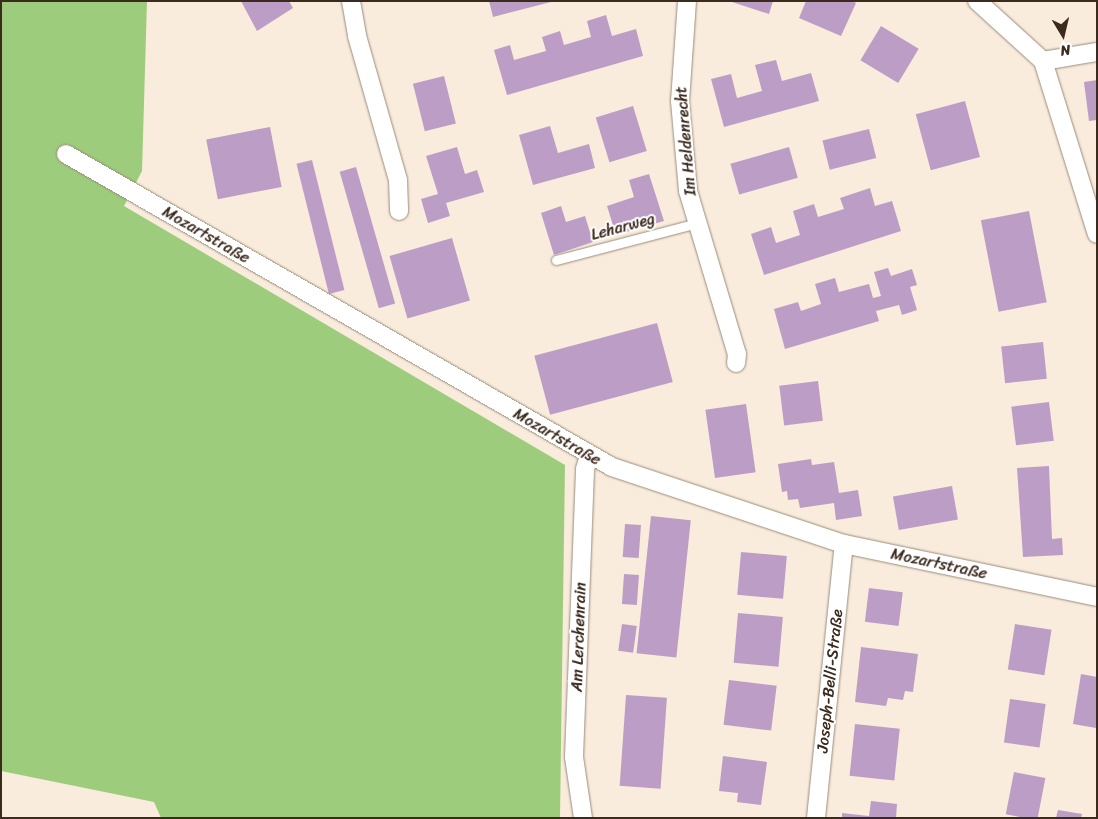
<!DOCTYPE html>
<meta charset="utf-8">
<style>
body{margin:0}
#map{position:relative;width:1098px;height:819px;overflow:hidden;background:#f9ecdc;font-family:Sriracha,sans-serif}
div>[style]{position:absolute}
[style*='--x']{left:calc(var(--x)*1px);top:calc(var(--y)*1px);width:calc(var(--w)*1px);rotate:calc(var(--a)*1deg)}
.green>*{inset:0;background:#9dcd7c}
.building>*{inset:0;background:#bc9dc6;transform-origin:0 0}
.roads{filter:drop-shadow(0 0 1px #9a8b7d) drop-shadow(0 0 1px #9a8b7d)}
.lane>*{height:9px;margin:-4.5px;padding:0 4.5px;transform-origin:4.5px;border-radius:4.5px;background:#fff}
.street>*{height:18px;margin:-9px;padding:0 9px;transform-origin:9px;border-radius:9px;background:#fff}
span{translate:-50% -50%;white-space:nowrap;text-align:center;line-height:1.15;-webkit-text-stroke:4px #fff;paint-order:stroke}
.street-label{font-size:16px;color:#3b2a1e}
.frame{position:absolute;inset:0;border:2px solid #3b2a1e;pointer-events:none}
.north{position:absolute;left:1038px;top:10px;width:50px;height:50px;-webkit-text-stroke:4px #fff;paint-order:stroke;rotate:171deg;font-size:14px;font-weight:700;line-height:20px;text-align:center;color:#3b2a1e}
.north::after{content:'';display:block;margin:auto;width:18px;height:22px;background:#3b2a1e;clip-path:polygon(50% 0,100% 100%,50% 72%,0 100%)}
</style>
<div id="map">
<div class="green">
<div style="clip-path:polygon(1px 1px,147px 1px,142px 171px,124px 206px,565px 465px,560px 818px,161px 818px,154px 802px,1px 771px)"></div>
</div>
<div class="building">
<div style="clip-path:polygon(241px 1px,289px 1px,293px 8px,257px 31px)"></div>
<div style="clip-path:polygon(489px 1px,551px 1px,551px 2px,493px 17px)"></div>
<div style="clip-path:polygon(729px 1px,773px 1px,769px 14px)"></div>
<div style="clip-path:polygon(806px 1px,852px 1px,856px 3px,841px 36px,799px 18px)"></div>
<div style="clip-path:polygon(606px 15px,612px 36px,636px 29px,643px 56px,507px 95px,494px 50px,510px 45px,514px 60px,546px 51px,542px 37px,560px 31px,564px 45px,591px 37px,587px 21px)"></div>
<div style="left:881px;top:26px;width:44px;height:40px;rotate:31deg"></div>
<div style="clip-path:polygon(776px 60px,782px 81px,811px 73px,819px 101px,724px 127px,711px 79px,731px 74px,737px 98px,762px 91px,755px 65px)"></div>
<div style="left:444px;top:76px;width:49px;height:32px;rotate:76deg"></div>
<div style="clip-path:polygon(1097px 80px,1097px 120px,1089px 121px,1084px 82px)"></div>
<div style="left:965px;top:101px;width:58px;height:51px;rotate:75deg"></div>
<div style="left:633px;top:106px;width:47px;height:39px;rotate:73deg"></div>
<div style="clip-path:polygon(550px 126px,558px 153px,589px 144px,595px 168px,533px 185px,519px 135px)"></div>
<div style="left:270px;top:127px;width:61px;height:65px;rotate:79deg"></div>
<div style="left:869px;top:129px;width:30px;height:48px;rotate:76deg"></div>
<div style="clip-path:polygon(457px 147px,465px 174px,477px 170px,484px 192px,446px 203px,450px 216px,428px 223px,421px 199px,438px 194px,426px 156px)"></div>
<div style="left:789px;top:147px;width:32px;height:61px;rotate:74deg"></div>
<div style="left:312px;top:160px;width:134px;height:16px;rotate:76deg"></div>
<div style="left:356px;top:167px;width:142px;height:17px;rotate:74deg"></div>
<div style="clip-path:polygon(649px 174px,664px 221px,616px 235px,607px 206px,634px 197px,629px 180px)"></div>
<div style="clip-path:polygon(870px 188px,875px 206px,892px 201px,901px 231px,764px 275px,751px 234px,771px 227px,776px 243px,800px 235px,793px 211px,814px 204px,818px 217px,844px 209px,840px 198px)"></div>
<div style="clip-path:polygon(561px 206px,566px 222px,585px 216px,593px 242px,554px 255px,541px 213px)"></div>
<div style="left:1029px;top:211px;width:93px;height:49px;rotate:79deg"></div>
<div style="left:452px;top:238px;width:65px;height:65px;rotate:74deg"></div>
<div style="clip-path:polygon(888px 268px,891px 276px,912px 269px,917px 285px,910px 287px,917px 310px,902px 315px,899px 305px,876px 311px,879px 321px,785px 349px,774px 309px,798px 302px,801px 311px,821px 304px,815px 284px,835px 278px,839px 292px,869px 284px,873px 298px,881px 296px,874px 272px)"></div>
<div style="left:657px;top:323px;width:61px;height:127px;rotate:75deg"></div>
<div style="left:1043px;top:342px;width:37px;height:42px;rotate:84deg"></div>
<div style="left:818px;top:381px;width:40px;height:39px;rotate:83deg"></div>
<div style="left:1049px;top:402px;width:39px;height:38px;rotate:83deg"></div>
<div style="left:746px;top:404px;width:69px;height:41px;rotate:82deg"></div>
<div style="clip-path:polygon(811px 459px,812px 465px,834px 462px,839px 493px,858px 490px,862px 516px,836px 520px,834px 503px,800px 508px,798px 499px,788px 500px,787px 491px,782px 492px,778px 464px)"></div>
<div style="clip-path:polygon(1049px 466px,1052px 539px,1062px 538px,1063px 555px,1023px 557px,1017px 468px)"></div>
<div style="left:952px;top:486px;width:34px;height:60px;rotate:80deg"></div>
<div style="left:651px;top:516px;width:40px;height:138px;rotate:6deg"></div>
<div style="left:625px;top:524px;width:16px;height:33px;rotate:4deg"></div>
<div style="left:741px;top:552px;width:46px;height:43px;rotate:5deg"></div>
<div style="left:624px;top:574px;width:15px;height:30px;rotate:4deg"></div>
<div style="left:869px;top:588px;width:34px;height:34px;rotate:7deg"></div>
<div style="left:738px;top:613px;width:45px;height:50px;rotate:5deg"></div>
<div style="left:622px;top:624px;width:15px;height:27px;rotate:8deg"></div>
<div style="left:1015px;top:624px;width:37px;height:46px;rotate:9deg"></div>
<div style="clip-path:polygon(861px 647px,918px 654px,913px 692px,905px 691px,903px 700px,888px 698px,886px 706px,855px 702px)"></div>
<div style="clip-path:polygon(1081px 674px,1097px 677px,1096px 728px,1073px 724px)"></div>
<div style="left:729px;top:680px;width:48px;height:45px;rotate:7deg"></div>
<div style="left:626px;top:695px;width:41px;height:91px;rotate:4deg"></div>
<div style="left:1010px;top:699px;width:36px;height:44px;rotate:8deg"></div>
<div style="left:855px;top:724px;width:45px;height:52px;rotate:6deg"></div>
<div style="clip-path:polygon(723px 756px,767px 762px,761px 805px,737px 802px,738px 793px,719px 791px)"></div>
<div style="left:1014px;top:772px;width:32px;height:43px;rotate:11deg"></div>
<div style="clip-path:polygon(871px 801px,897px 804px,896px 818px,842px 818px,842px 813px,869px 816px)"></div>
<div style="clip-path:polygon(1058px 810px,1082px 814px,1081px 818px,1056px 818px)"></div>
</div>
<div class="roads">
<div class="lane">
<div style="--x:556;--y:260;--w:146;--a:-14.7"></div>
</div>
<div class="street">
<div style="--x:351;--y:1;--w:36;--a:80"></div>
<div style="--x:357;--y:36;--w:150;--a:74.1"></div>
<div style="--x:398;--y:180;--w:31;--a:88"></div>
<div style="--x:687;--y:1;--w:100;--a:94"></div>
<div style="--x:680;--y:101;--w:90;--a:84.9"></div>
<div style="--x:688;--y:191;--w:170;--a:73.3"></div>
<div style="--x:737;--y:354;--w:9;--a:96"></div>
<div style="--x:977;--y:1;--w:89;--a:42.3"></div>
<div style="--x:1043;--y:61;--w:181;--a:72.7"></div>
<div style="--x:1043;--y:61;--w:55;--a:-9.5"></div>
<div style="--x:66;--y:154;--w:629;--a:29.82"></div>
<div style="--x:612;--y:467;--w:244;--a:18.4"></div>
<div style="--x:844;--y:544;--w:258;--a:11.8"></div>
<div style="--x:583;--y:818;--w:62;--a:-98.4"></div>
<div style="--x:574;--y:757;--w:288;--a:-87.8"></div>
<div style="--x:585;--y:469;--w:14;--a:-73"></div>
<div style="--x:816;--y:818;--w:275;--a:-84.2"></div>
</div>
</div>
<div class="street-label">
<span style="left:686px;top:141px;rotate:-95deg">Im Heldenrecht</span>
<span style="left:623px;top:227px;rotate:-15deg">Leharweg</span>
<span style="left:206px;top:235px;rotate:30deg">Mozartstraße</span>
<span style="left:557px;top:437px;rotate:30deg">Mozartstraße</span>
<span style="left:939px;top:564px;rotate:12deg">Mozartstraße</span>
<span style="left:579px;top:637px;rotate:-88deg">Am Lerchenrain</span>
<span style="left:830px;top:681px;rotate:-84deg">Joseph-Belli-Straße</span>
</div>
<div class="frame"></div>
<div class="north">N</div>
</div>
